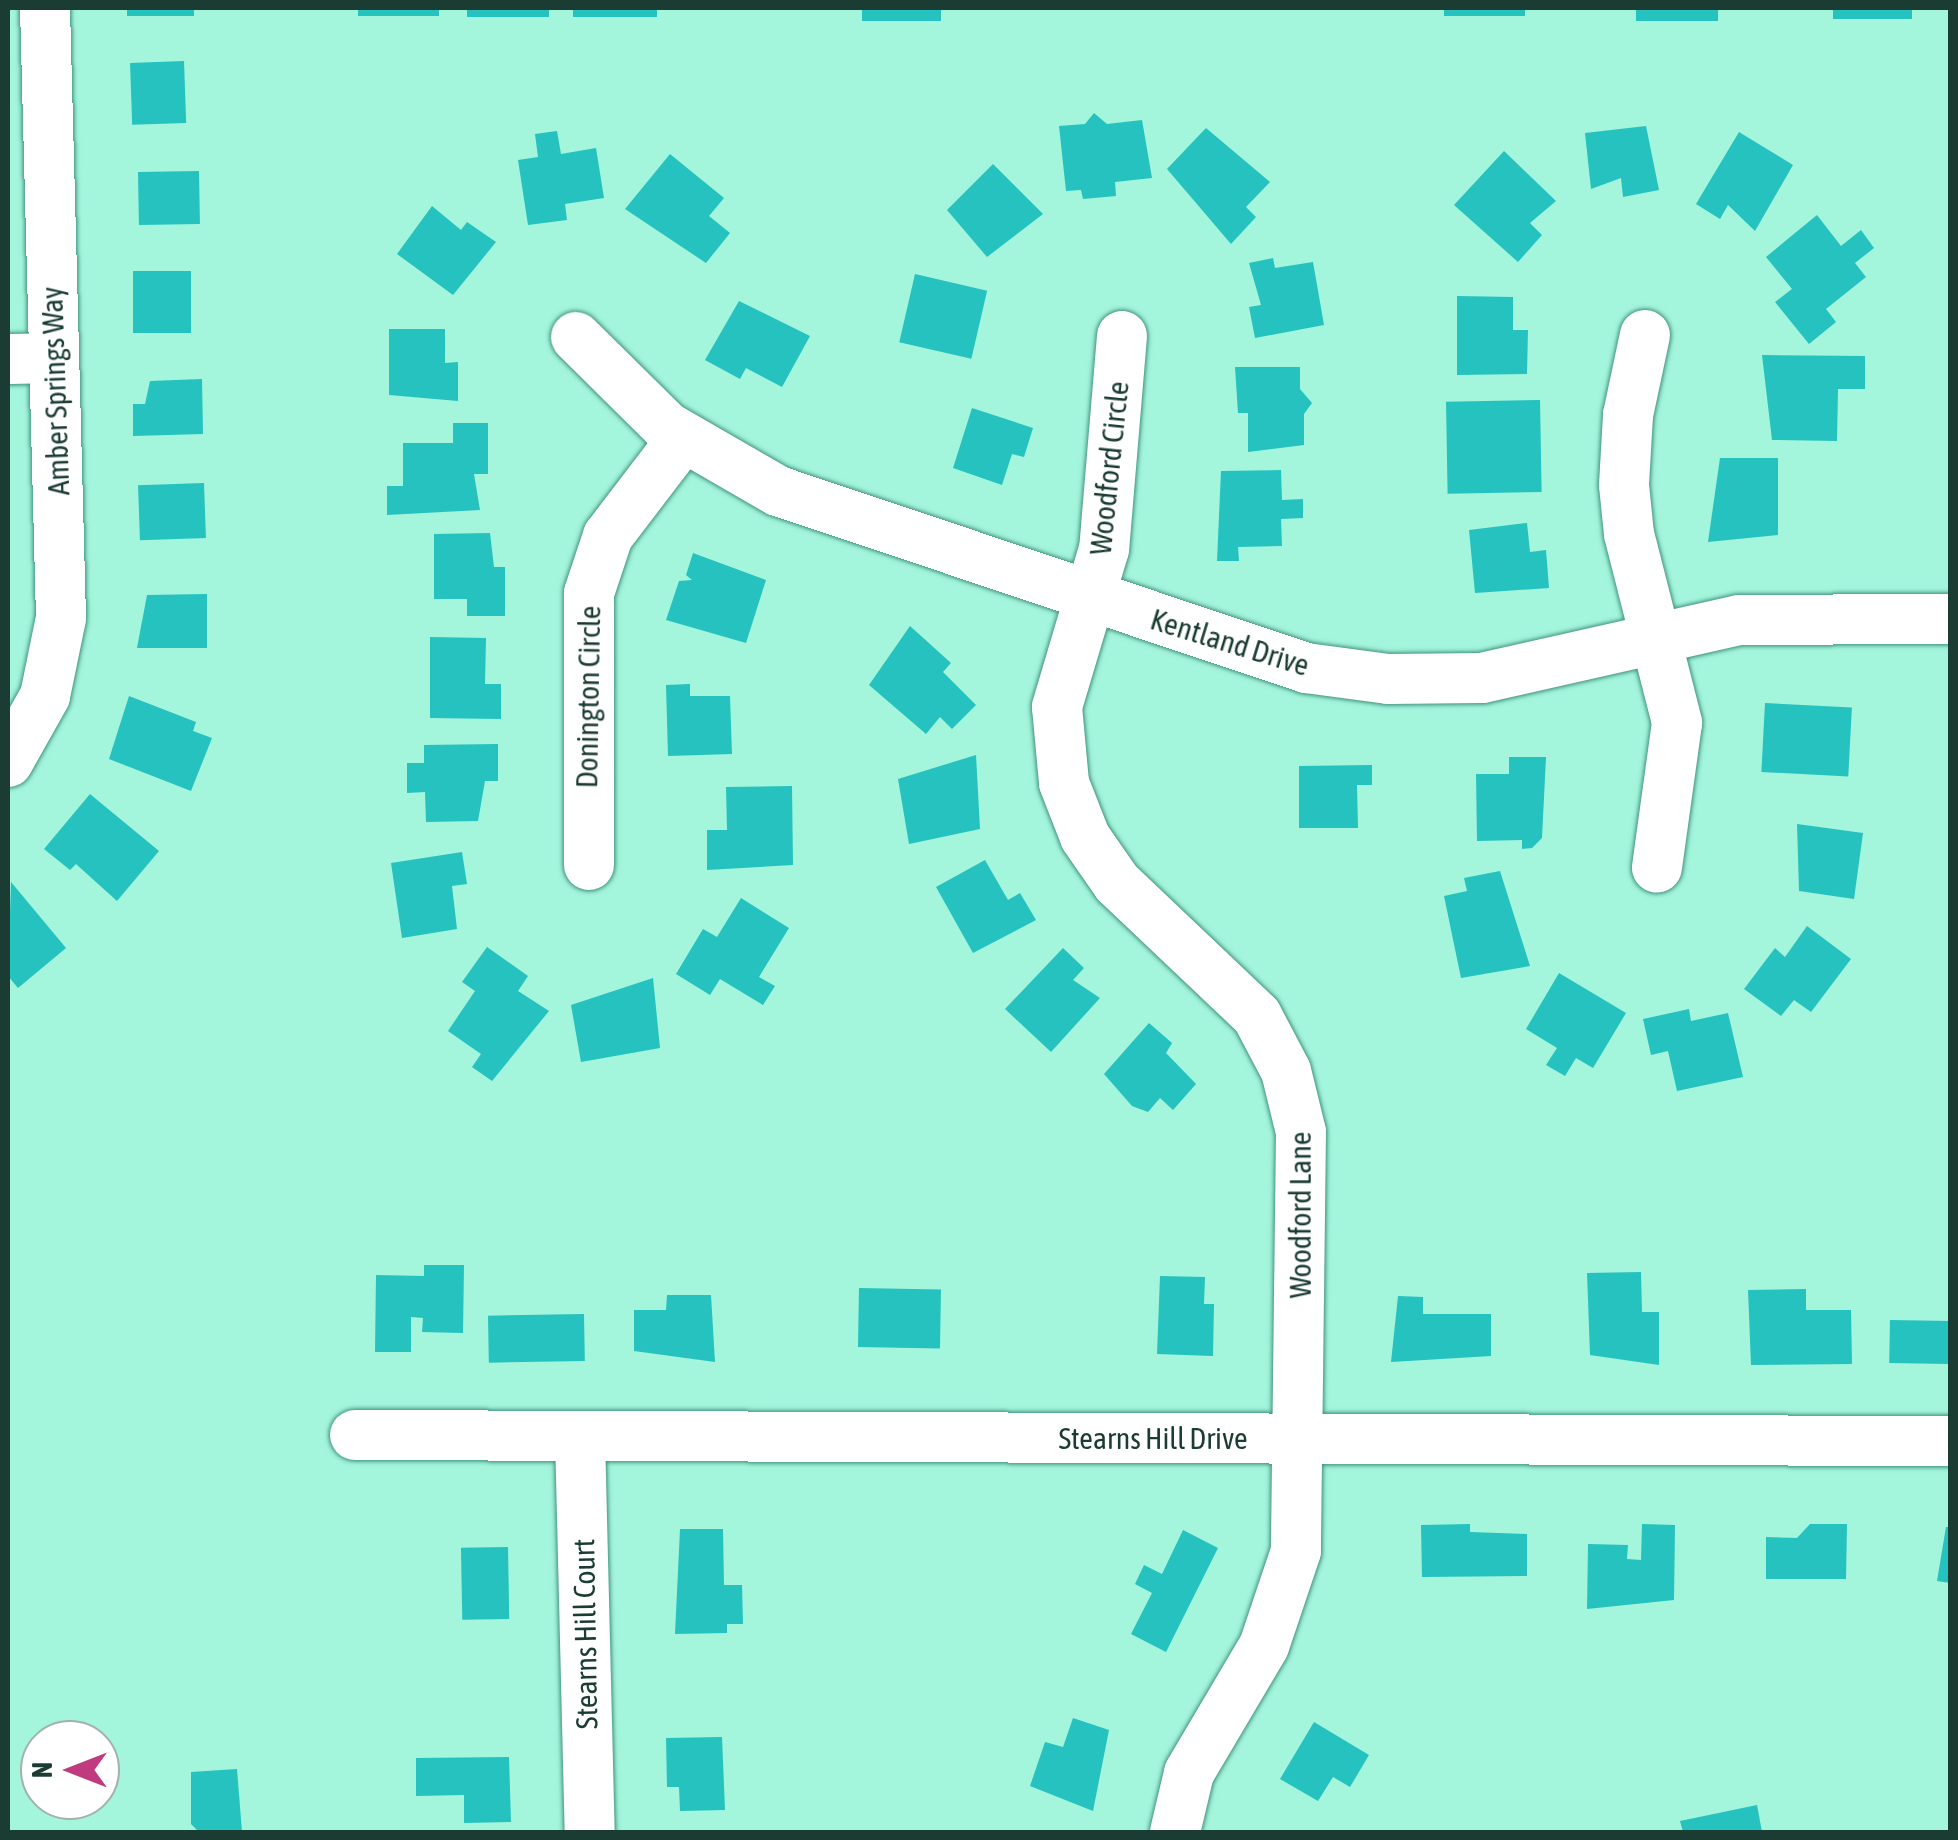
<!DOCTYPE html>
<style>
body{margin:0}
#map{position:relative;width:1958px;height:1840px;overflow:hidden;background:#a3f5dc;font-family:"Asap Condensed",sans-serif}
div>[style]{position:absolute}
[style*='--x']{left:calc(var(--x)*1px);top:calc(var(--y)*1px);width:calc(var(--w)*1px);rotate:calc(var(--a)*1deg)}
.building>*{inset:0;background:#25c2bf;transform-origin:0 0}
.roads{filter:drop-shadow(0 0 2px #41937d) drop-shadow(0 0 2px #41937d)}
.minor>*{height:50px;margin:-25px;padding:0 25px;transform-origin:25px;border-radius:25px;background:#fff}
span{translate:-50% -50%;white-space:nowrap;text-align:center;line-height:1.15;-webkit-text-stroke:8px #fff;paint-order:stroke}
.street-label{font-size:30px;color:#1a3c33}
.frame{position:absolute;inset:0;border:10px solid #1a3c33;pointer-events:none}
.north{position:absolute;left:20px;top:1720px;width:100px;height:100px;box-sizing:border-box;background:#fff;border:2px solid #a3b1ad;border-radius:50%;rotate:270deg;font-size:28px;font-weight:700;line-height:40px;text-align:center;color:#1a3c33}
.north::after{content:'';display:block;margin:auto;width:35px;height:45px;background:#bf3a7e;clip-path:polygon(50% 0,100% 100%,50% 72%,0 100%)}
</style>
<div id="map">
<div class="building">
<div style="left:127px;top:8px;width:67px;height:8px"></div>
<div style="left:358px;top:8px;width:81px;height:8px"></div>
<div style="left:467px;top:8px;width:82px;height:9px"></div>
<div style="left:573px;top:8px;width:84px;height:9px"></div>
<div style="left:862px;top:8px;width:79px;height:13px"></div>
<div style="left:1444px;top:8px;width:81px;height:8px"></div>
<div style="left:1636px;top:8px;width:82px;height:13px"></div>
<div style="left:1833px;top:8px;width:79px;height:11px"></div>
<div style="left:184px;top:61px;width:62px;height:54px;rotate:88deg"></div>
<div style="clip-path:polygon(1094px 113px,1107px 124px,1142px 120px,1152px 178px,1115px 182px,1116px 196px,1083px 199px,1081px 190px,1066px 191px,1059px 126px,1085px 124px)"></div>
<div style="clip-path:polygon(1646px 126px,1659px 190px,1623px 197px,1621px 178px,1591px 189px,1585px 133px)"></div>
<div style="clip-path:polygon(1206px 128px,1270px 182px,1246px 207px,1256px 217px,1231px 244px,1167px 169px)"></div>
<div style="clip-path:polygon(557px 131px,561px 154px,596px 148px,604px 198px,565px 204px,567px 220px,528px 225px,518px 160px,538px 157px,535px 134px)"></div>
<div style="clip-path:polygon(1739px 132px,1793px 165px,1755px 231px,1728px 205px,1720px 219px,1696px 204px)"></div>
<div style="clip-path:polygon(1504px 151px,1556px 201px,1530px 223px,1542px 235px,1518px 262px,1454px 205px)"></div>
<div style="clip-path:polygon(670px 154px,724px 198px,709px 216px,730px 233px,706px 263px,625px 209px)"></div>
<div style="clip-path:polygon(993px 164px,1043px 214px,987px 257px,947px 210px)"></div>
<div style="left:199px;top:171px;width:53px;height:61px;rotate:89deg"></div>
<div style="clip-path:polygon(432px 206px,461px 230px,467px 222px,496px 242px,453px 295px,397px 254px)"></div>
<div style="clip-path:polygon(1817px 215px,1841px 246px,1861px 230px,1874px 248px,1855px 263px,1866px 277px,1826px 309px,1836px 322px,1809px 344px,1775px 302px,1792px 289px,1766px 257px)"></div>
<div style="clip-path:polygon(1273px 258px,1275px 268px,1313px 262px,1324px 325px,1255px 338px,1249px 307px,1261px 305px,1249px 263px)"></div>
<div style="left:191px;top:271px;width:62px;height:58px;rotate:90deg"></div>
<div style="left:915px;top:274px;width:74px;height:70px;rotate:13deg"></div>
<div style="clip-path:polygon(1457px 296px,1513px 297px,1513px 330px,1528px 330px,1527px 374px,1457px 375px)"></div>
<div style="clip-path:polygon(739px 301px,810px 336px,782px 387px,746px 368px,740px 379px,705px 360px)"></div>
<div style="clip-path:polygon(389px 329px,445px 329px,445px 363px,458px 362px,458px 401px,389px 395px)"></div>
<div style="clip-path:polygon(1762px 355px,1865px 356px,1865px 389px,1838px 389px,1837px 441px,1772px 440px)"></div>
<div style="clip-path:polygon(1235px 367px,1300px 367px,1300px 389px,1312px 403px,1304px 414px,1304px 445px,1248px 452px,1248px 413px,1238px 413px)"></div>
<div style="clip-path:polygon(202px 379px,203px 434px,133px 436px,133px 404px,145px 404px,150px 381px)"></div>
<div style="left:1540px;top:400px;width:92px;height:94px;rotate:89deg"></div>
<div style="clip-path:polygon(972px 408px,1033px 428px,1024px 457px,1012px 454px,1002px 485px,953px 468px)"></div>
<div style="clip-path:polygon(453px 423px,488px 423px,488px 474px,474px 474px,480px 510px,387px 515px,387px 486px,403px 486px,403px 443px,453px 443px)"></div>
<div style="clip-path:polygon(1720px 458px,1778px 458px,1778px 535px,1708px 542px)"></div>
<div style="clip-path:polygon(1281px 470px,1282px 500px,1303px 499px,1303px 518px,1281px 519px,1282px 546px,1238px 547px,1239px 561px,1217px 561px,1221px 471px)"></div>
<div style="left:204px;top:483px;width:55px;height:66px;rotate:88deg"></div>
<div style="clip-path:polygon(1527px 523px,1530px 552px,1546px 550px,1549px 588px,1475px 593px,1469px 530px)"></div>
<div style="clip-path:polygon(490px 533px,494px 567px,505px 567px,505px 616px,467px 616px,467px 599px,434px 599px,434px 534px)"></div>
<div style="clip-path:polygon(693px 553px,766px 580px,746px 643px,666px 620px,679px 581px,692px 580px,686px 575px)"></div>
<div style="clip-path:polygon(207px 594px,207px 648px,137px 648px,147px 595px)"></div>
<div style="clip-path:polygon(910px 626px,951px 663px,943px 672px,976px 705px,952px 729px,940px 717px,926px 734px,869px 685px)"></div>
<div style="clip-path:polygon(430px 637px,486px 638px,485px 684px,501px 684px,501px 719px,430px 718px)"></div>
<div style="clip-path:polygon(690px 684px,690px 696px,730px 696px,732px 754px,668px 756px,666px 685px)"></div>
<div style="clip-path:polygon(129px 696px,196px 722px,193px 731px,212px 738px,191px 791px,109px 759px)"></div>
<div style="left:1765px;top:703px;width:87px;height:69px;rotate:3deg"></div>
<div style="clip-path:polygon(498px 744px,498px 781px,485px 781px,478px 821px,426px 822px,425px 792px,407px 793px,407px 763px,424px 763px,424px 745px)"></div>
<div style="clip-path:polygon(976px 755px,980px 829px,909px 844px,898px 779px)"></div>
<div style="clip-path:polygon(1509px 757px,1546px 757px,1542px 838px,1532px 848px,1522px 849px,1522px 840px,1477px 841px,1476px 774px,1509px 774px)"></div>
<div style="clip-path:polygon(1372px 765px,1372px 785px,1357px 785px,1358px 828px,1299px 828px,1299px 766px)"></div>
<div style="clip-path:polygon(792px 786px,793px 865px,707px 870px,707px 830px,727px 830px,726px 787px)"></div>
<div style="clip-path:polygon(90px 794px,159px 851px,117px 901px,76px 864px,70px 870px,44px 849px)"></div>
<div style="clip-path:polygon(1797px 824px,1863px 833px,1854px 899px,1799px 891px)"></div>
<div style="clip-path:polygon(462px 852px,467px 884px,452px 886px,457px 929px,402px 938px,391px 863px)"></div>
<div style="clip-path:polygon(985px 860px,1008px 900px,1020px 893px,1036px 920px,973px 953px,936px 887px)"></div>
<div style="clip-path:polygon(1500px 871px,1530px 966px,1461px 978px,1444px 896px,1467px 891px,1464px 878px)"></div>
<div style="clip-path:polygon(11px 882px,66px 948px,18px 988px,8px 976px)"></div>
<div style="clip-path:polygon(741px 898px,789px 928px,759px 977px,775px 986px,763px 1005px,720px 979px,710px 995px,676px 974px,703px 929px,717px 937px)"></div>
<div style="clip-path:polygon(1807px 926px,1851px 959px,1811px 1012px,1794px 1000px,1781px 1016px,1744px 989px,1775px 948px,1785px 957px)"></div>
<div style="clip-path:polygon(487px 947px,528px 976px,518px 991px,549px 1011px,492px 1081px,472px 1067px,481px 1054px,448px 1031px,475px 991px,462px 982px)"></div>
<div style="clip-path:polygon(1063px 948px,1084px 968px,1073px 980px,1100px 998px,1051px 1052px,1005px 1009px)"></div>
<div style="clip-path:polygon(1559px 973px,1626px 1013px,1593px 1068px,1576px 1058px,1565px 1076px,1546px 1065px,1557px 1048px,1526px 1029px)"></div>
<div style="clip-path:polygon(653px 978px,660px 1048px,581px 1062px,571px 1005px)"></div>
<div style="clip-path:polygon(1689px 1009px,1691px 1021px,1728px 1013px,1743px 1077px,1677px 1091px,1668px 1051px,1651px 1055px,1643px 1019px)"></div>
<div style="clip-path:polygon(1149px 1023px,1172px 1043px,1166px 1053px,1196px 1084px,1173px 1110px,1160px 1098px,1148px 1112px,1132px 1106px,1104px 1074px)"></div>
<div style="clip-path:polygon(424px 1265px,464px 1265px,463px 1333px,422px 1332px,423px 1318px,411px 1317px,411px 1352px,375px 1352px,376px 1275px,424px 1276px)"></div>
<div style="clip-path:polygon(1641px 1272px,1642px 1312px,1659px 1312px,1659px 1365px,1590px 1355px,1587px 1273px)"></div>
<div style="clip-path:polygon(1160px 1276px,1205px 1277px,1204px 1304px,1214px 1304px,1213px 1356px,1157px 1354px)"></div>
<div style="left:859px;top:1288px;width:82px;height:59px;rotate:1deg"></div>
<div style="clip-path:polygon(1806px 1289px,1806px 1310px,1851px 1310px,1852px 1364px,1751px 1365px,1748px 1290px)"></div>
<div style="clip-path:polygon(667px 1295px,711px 1295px,715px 1362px,634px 1351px,634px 1310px,666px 1310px)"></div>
<div style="clip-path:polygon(1398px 1296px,1423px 1297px,1423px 1314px,1491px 1314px,1491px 1356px,1391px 1362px)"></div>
<div style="left:584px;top:1314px;width:47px;height:96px;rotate:89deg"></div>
<div style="left:1890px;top:1320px;width:60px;height:43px;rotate:1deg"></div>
<div style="clip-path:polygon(1470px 1524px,1470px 1532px,1527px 1534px,1527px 1576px,1422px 1577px,1421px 1525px)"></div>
<div style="clip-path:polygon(1642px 1524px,1675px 1525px,1674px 1600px,1587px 1609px,1588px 1544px,1628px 1545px,1627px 1559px,1641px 1560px)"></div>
<div style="clip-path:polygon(1810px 1524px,1847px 1524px,1846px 1579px,1766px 1579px,1766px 1537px,1797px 1538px)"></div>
<div style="clip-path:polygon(1946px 1527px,1950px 1527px,1950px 1583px,1937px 1581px)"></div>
<div style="clip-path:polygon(680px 1529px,723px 1529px,724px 1585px,742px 1585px,743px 1624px,727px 1624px,727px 1633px,675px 1634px)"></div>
<div style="clip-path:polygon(1183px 1530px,1218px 1548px,1166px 1652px,1131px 1634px,1152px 1593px,1135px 1584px,1144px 1565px,1162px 1574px)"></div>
<div style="left:508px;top:1547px;width:72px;height:47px;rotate:89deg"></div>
<div style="clip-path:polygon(1073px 1718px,1109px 1730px,1093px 1811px,1030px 1786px,1045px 1742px,1063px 1747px)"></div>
<div style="clip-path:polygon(1314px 1722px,1369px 1755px,1350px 1787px,1333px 1777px,1318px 1801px,1280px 1779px)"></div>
<div style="clip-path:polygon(722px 1737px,725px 1810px,680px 1811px,679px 1787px,667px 1787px,666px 1738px)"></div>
<div style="clip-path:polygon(509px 1757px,511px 1822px,464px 1823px,464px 1795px,416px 1796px,416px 1758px)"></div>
<div style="clip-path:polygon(237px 1769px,242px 1832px,199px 1832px,191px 1824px,191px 1772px)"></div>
<div style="clip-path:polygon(1757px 1805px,1762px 1832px,1683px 1832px,1680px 1821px)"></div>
</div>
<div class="roads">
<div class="minor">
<div style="--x:1645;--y:335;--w:82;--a:102"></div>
<div style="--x:1628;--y:415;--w:70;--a:93.3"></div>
<div style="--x:1624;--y:485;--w:49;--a:84.2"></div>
<div style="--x:1629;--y:534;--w:195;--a:75.7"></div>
<div style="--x:1677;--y:723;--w:146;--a:97.9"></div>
<div style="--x:1122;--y:336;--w:214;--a:94.8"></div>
<div style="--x:1104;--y:549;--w:165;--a:106.6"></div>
<div style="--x:1057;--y:707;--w:76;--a:84.7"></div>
<div style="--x:1064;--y:783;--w:58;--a:68.7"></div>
<div style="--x:1085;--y:837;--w:56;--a:55.2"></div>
<div style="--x:1117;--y:883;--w:193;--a:43.5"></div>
<div style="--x:1257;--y:1016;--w:62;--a:62.2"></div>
<div style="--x:1286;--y:1071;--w:63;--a:76.2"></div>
<div style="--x:1301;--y:1132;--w:419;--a:90.7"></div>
<div style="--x:1296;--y:1551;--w:100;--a:108.6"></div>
<div style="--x:1264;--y:1646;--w:147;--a:120.6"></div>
<div style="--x:1189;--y:1773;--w:61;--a:103.3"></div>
<div style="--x:576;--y:337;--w:128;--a:44.7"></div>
<div style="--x:667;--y:427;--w:128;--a:30"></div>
<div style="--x:778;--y:491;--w:557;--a:18.53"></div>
<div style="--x:1306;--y:668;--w:83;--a:7.6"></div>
<div style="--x:1388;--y:679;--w:94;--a:-0.6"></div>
<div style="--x:1482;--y:678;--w:263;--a:-12.7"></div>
<div style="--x:1739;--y:620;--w:211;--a:-0.3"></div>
<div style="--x:8;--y:359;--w:46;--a:-1.2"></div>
<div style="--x:8;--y:762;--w:76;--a:-60.7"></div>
<div style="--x:45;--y:696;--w:80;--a:-78.4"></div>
<div style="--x:61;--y:618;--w:610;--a:-91.5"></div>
<div style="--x:589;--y:865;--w:272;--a:-90"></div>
<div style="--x:589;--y:593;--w:60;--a:-71.6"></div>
<div style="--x:608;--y:536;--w:123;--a:-52.6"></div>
<div style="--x:355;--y:1435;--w:1595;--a:0.22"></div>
<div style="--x:580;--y:1436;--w:396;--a:88.6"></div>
</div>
</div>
<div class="street-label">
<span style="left:55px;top:391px;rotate:-92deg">Amber Springs Way</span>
<span style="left:1109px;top:468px;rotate:-84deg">Woodford Circle</span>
<span style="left:1230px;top:642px;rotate:17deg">Kentland Drive</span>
<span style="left:588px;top:697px;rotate:-89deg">Donington Circle</span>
<span style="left:1300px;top:1215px;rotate:-90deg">Woodford Lane</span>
<span style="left:1153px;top:1438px">Stearns Hill Drive</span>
<span style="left:585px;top:1634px;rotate:-91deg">Stearns Hill Court</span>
</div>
<div class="frame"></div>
<div class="north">N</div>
</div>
